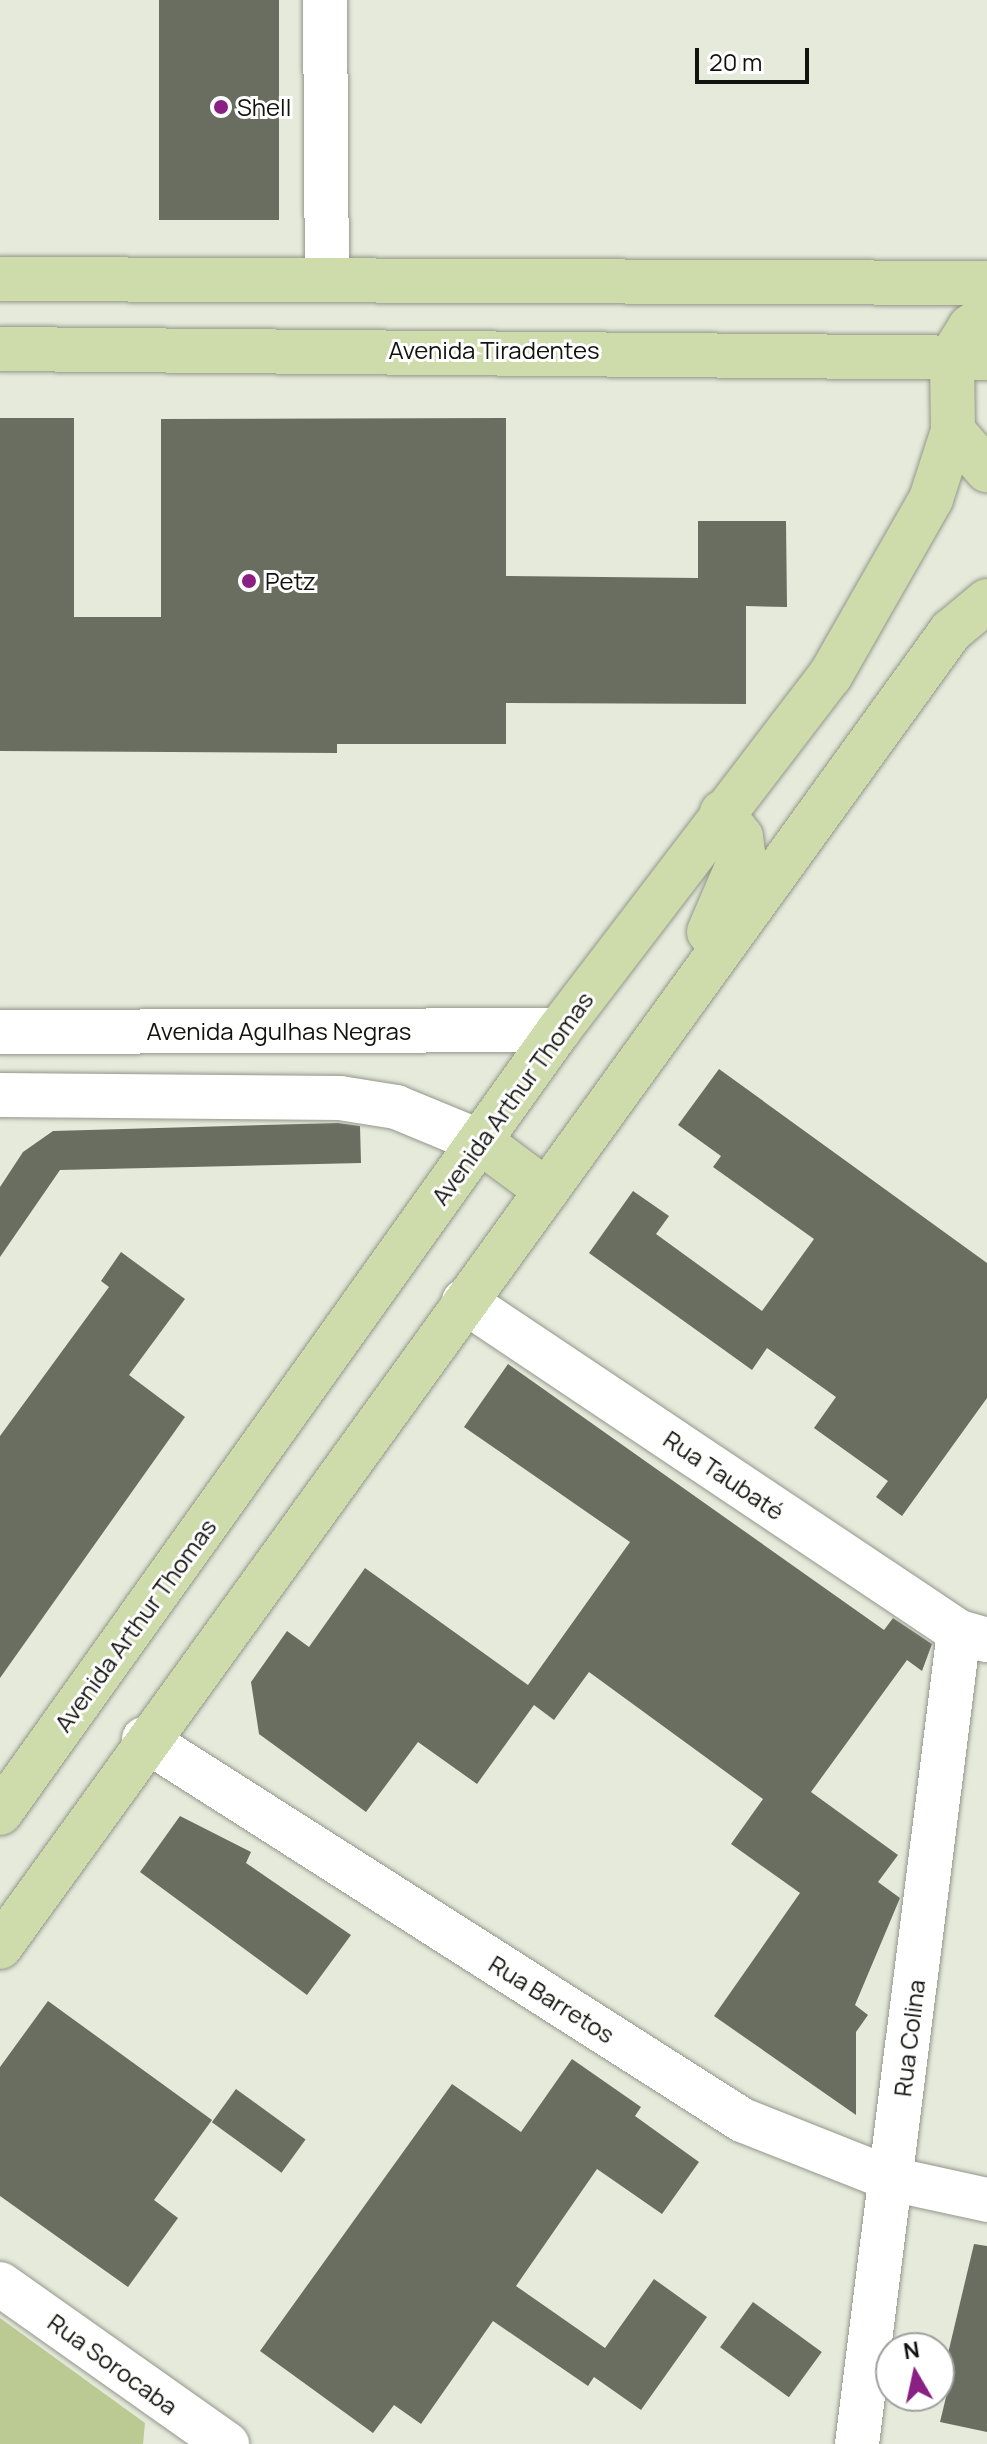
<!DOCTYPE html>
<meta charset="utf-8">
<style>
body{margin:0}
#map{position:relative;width:987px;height:2444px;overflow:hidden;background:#e5eadb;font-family:Manrope,sans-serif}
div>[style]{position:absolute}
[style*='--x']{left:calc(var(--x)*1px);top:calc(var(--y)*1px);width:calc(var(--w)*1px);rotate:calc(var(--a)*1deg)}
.green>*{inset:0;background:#baca92}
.building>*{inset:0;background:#6a6e61;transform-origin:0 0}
.roads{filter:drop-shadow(0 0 2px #93978a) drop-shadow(0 0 2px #93978a)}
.minor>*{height:44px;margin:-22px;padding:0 22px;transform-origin:22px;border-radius:22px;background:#fff}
.major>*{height:44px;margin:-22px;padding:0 22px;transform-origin:22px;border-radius:22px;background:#cedbab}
.dots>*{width:22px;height:22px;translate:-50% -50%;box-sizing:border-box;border:4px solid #fff;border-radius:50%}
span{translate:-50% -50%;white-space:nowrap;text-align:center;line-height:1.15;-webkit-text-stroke:6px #fff;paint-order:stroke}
.poi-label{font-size:24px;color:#12130e}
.left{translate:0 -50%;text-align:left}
.street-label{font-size:24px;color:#12130e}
.north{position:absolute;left:875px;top:2332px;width:80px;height:80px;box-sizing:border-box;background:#fff;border:2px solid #a0a19f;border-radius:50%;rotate:351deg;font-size:22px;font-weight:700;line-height:32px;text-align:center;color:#12130e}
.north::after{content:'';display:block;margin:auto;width:28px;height:36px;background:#8a1f84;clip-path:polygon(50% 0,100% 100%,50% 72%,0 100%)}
.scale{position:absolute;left:695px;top:48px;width:114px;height:36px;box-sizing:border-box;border:4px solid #12130e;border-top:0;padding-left:10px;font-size:24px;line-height:28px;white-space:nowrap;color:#12130e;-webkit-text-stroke:6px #fff;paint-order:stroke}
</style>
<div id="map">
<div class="green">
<div style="clip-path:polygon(0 2318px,145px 2423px,143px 2444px,0 2444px)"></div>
</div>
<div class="building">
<div style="left:159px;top:0;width:120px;height:220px"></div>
<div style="clip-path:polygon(0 418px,74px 418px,74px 617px,161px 617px,161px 419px,506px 418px,506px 576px,698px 578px,698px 521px,786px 521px,787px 607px,746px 606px,746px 704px,506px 703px,506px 744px,337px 744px,337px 753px,0 751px)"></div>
<div style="clip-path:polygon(719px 1069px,987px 1263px,987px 1398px,902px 1516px,876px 1497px,888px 1481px,814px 1428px,836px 1397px,767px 1348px,752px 1370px,589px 1253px,633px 1191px,669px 1216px,656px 1234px,762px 1311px,814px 1239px,713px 1167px,721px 1156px,678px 1125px)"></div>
<div style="clip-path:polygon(338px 1123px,360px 1126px,361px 1163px,60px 1170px,0 1257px,0 1187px,23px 1152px,53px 1131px)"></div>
<div style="clip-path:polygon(121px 1252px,185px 1299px,129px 1375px,185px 1417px,0 1678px,0 1436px,109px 1287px,101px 1281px)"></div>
<div style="clip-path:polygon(508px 1364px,884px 1630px,893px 1618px,932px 1644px,922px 1671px,907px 1660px,811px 1792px,898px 1855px,878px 1882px,900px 1898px,855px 2005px,868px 2015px,856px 2032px,856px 2115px,714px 2016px,800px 1893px,731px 1844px,763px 1799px,589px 1672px,554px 1720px,534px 1705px,477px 1784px,418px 1742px,366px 1812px,259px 1734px,251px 1682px,287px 1631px,309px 1647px,365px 1568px,528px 1685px,630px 1542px,464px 1427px)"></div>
<div style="clip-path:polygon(180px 1816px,251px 1852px,246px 1863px,351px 1935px,307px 1995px,140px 1872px)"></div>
<div style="clip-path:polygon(48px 2001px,212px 2120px,154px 2200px,178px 2218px,128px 2287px,0 2196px,0 2067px)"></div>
<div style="clip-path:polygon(572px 2059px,641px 2107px,635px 2116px,699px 2162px,662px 2214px,597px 2169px,516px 2286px,605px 2348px,654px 2279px,707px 2317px,641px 2410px,594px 2377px,588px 2386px,493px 2321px,421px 2424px,394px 2405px,373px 2433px,260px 2351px,452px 2084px,521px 2132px)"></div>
<div style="left:236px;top:2089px;width:86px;height:41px;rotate:36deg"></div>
<div style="clip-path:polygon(974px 2244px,987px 2246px,987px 2432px,940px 2422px,954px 2364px,946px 2362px)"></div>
<div style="left:753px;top:2302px;width:85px;height:56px;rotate:36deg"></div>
</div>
<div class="roads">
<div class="minor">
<div style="--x:325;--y:0;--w:280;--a:89.6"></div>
<div style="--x:0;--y:1032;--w:559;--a:-0.2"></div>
<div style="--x:0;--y:1095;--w:340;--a:0.5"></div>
<div style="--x:340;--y:1098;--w:57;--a:9.1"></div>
<div style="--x:396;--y:1107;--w:92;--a:22.4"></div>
<div style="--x:464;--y:1301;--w:595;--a:33.77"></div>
<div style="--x:959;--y:1632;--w:29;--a:16"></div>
<div style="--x:144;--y:1739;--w:709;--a:32.5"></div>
<div style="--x:742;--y:2120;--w:160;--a:21.6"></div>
<div style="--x:891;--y:2179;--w:98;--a:12.3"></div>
<div style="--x:0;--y:2284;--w:278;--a:35.2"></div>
<div style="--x:857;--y:2444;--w:818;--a:-82.84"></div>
</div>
<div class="major">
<div style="--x:0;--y:279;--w:987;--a:0.23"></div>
<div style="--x:0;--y:349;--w:987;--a:0.52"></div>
<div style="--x:952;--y:356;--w:34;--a:-58"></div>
<div style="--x:970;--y:327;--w:20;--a:-33"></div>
<div style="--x:953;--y:431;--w:52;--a:48.9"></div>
<div style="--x:709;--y:932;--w:86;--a:-66.7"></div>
<div style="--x:743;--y:853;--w:16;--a:-97"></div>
<div style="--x:741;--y:837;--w:31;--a:-128"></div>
<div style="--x:481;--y:1142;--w:82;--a:36.6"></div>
<div style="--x:0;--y:1813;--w:962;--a:-54.48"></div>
<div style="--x:559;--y:1030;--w:446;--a:-52.6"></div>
<div style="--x:830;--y:676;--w:204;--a:-60.3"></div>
<div style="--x:931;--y:499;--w:71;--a:-72.1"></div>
<div style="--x:953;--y:431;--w:75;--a:-90.8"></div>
<div style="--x:0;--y:1947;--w:1624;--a:-54.15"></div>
<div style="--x:951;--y:631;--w:47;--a:-39.8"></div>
</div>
</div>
<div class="dots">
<div style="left:221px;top:107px;background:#8a1f84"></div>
<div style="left:249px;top:581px;background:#8a1f84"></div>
</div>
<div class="poi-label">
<span class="left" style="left:237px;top:107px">Shell</span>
<span class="left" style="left:265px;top:581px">Petz</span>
</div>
<div class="street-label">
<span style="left:494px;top:350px">Avenida Tiradentes</span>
<span style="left:279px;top:1031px">Avenida Agulhas Negras</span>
<span style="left:512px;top:1098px;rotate:-54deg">Avenida Arthur Thomas</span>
<span style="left:724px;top:1475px;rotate:34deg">Rua Taubaté</span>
<span style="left:135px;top:1625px;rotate:-54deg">Avenida Arthur Thomas</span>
<span style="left:552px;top:1999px;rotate:32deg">Rua Barretos</span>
<span style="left:909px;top:2038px;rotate:-83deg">Rua Colina</span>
<span style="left:113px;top:2364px;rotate:36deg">Rua Sorocaba</span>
</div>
<div class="north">N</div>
<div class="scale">20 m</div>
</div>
